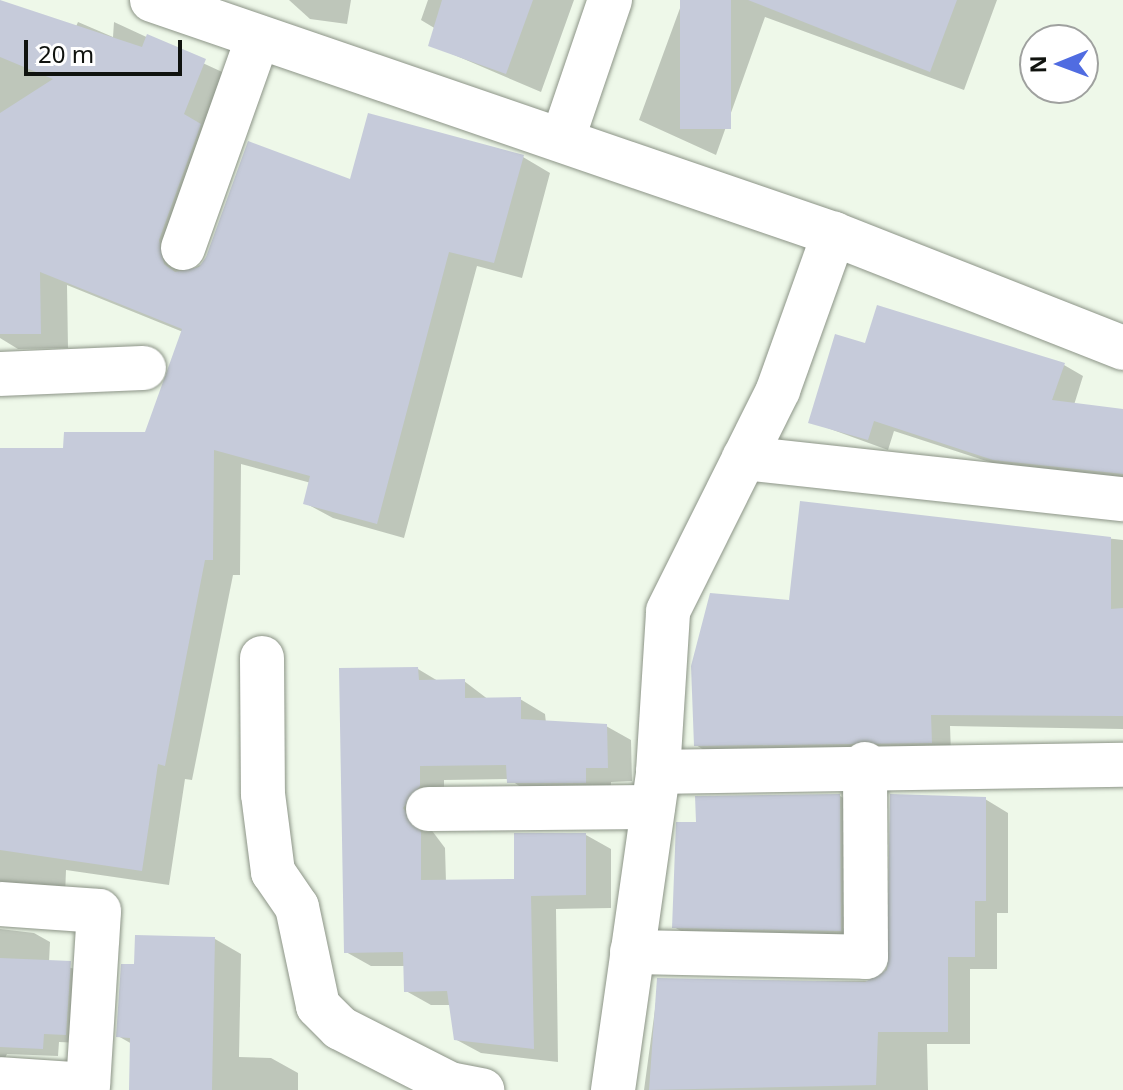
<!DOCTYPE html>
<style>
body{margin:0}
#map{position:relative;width:1123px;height:1090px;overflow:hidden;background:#eef8e9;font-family:"Noto Sans",sans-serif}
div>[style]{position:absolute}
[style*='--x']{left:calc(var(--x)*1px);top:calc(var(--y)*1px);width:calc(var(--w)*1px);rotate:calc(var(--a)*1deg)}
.shadow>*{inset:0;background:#0003}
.building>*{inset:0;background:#c6cbda;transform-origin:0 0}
.roads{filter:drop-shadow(0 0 2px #8c9487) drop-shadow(0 0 2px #8c9487)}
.minor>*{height:44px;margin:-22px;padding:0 22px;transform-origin:22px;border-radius:22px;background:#fff}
span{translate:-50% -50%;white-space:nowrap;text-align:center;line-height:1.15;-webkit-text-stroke:6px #fff;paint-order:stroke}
.north{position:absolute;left:1019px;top:24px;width:80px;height:80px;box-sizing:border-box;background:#fff;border:2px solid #9fa19f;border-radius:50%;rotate:269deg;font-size:22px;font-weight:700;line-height:32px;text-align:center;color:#10130f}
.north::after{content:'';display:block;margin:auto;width:28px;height:36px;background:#506ce1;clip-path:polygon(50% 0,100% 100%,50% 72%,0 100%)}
.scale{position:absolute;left:24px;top:40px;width:158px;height:36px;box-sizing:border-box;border:4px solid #10130f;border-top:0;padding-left:10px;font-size:24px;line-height:28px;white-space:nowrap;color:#10130f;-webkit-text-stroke:6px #fff;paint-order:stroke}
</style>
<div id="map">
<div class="shadow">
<div style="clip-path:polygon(289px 0,351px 0,347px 24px,310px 19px)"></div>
<div style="clip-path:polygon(428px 0,574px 0,541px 92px,431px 45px,436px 29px,421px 20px)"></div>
<div style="clip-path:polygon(683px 0,997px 0,964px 90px,765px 17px,716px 155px,639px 120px)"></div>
<div style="clip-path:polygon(0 1px,74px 31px,78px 22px,113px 37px,114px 22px,233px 77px,186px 257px,189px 271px,351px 182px,523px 157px,550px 173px,522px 278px,477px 266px,404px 538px,333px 518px,305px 503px,311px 483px,241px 464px,240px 575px,233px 575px,192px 780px,185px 779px,169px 885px,66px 870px,65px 896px,0 886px,0 449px,65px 450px,147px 434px,183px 332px,67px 285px,68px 348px,18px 349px,0 338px)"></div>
<div style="clip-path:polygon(866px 346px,1064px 365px,1083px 376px,1074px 405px,1123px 411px,1123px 482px,1014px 470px,894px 431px,888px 450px,811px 422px)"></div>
<div style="clip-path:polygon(802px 504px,1123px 540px,1123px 729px,950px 726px,951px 753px,715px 757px,696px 745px,790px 603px)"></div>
<div style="clip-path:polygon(418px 669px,438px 681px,464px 681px,489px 700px,520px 699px,545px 714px,546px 723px,606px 726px,631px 740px,632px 781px,611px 782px,611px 796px,534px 796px,509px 779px,444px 780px,444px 801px,427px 824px,445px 848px,446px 882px,517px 881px,586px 835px,611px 849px,611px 908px,556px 909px,558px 1062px,481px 1053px,455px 1039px,451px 1005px,431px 1005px,406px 991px,406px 966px,371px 966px,346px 952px)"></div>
<div style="clip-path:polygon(840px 796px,852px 803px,853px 937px,686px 934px,674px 927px,698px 824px)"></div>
<div style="clip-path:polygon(985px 799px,1008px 813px,1008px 913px,997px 913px,997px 969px,970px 969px,970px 1044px,927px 1044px,928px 1090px,644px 1090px,659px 980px,879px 981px)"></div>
<div style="clip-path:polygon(0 929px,34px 933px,50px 942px,49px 962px,86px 972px,81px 1043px,59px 1042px,58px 1056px,7px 1054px,0 1068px)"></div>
<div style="clip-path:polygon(215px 939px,241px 954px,239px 1057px,271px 1058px,298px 1073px,298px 1090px,131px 1090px,132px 1044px,118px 1036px,136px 966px)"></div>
</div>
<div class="building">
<div style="clip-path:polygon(0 0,142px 47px,147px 34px,206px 59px,184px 114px,201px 124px,159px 240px,164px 264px,175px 272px,199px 267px,206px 257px,248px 141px,350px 179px,368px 113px,524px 155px,494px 263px,449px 252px,377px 524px,303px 504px,310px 476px,214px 450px,213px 560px,205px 560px,165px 766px,158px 764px,142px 871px,0 850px,0 448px,63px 448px,64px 432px,145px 432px,182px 329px,40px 272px,41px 334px,0 334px,0 113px,53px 79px,0 57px)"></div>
<div style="clip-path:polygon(442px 0,533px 0,506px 74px,428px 46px)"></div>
<div style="left:680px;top:0;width:51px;height:129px"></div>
<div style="clip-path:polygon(748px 0,957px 0,930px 72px)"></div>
<div style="clip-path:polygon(877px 305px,1065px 363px,1052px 400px,1123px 409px,1123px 474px,993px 460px,874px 421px,868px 440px,808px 423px,835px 334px,865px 343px)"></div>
<div style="clip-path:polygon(800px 501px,1111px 537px,1111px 609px,1123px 608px,1123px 716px,931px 715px,932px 743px,694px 746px,691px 666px,710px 593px,789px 600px)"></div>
<div style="clip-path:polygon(418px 667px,419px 680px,465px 679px,465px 698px,521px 697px,521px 719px,607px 724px,608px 768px,586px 768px,586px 783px,507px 783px,506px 765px,420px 766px,420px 786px,403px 808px,421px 832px,421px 880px,514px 879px,514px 833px,586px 833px,586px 895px,531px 896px,534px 1049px,454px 1040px,447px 991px,404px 992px,403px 952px,344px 953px,339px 668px)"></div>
<div style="clip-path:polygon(840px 794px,841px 931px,672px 928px,676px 822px,696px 822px,695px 796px)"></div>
<div style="clip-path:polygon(890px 794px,986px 797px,986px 901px,975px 901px,975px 957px,948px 957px,948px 1032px,878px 1032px,876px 1085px,649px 1090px,657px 978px,865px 982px,887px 970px)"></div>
<div style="clip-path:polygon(135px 935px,215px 937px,212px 1090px,129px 1090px,130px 1038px,116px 1037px,121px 964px,134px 964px)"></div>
<div style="clip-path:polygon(0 958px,71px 961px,66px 1035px,44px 1034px,43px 1049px,0 1047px)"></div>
</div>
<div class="roads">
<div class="minor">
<div style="--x:152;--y:0;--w:721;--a:18.94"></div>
<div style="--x:834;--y:234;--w:311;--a:21.5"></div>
<div style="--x:563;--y:138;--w:146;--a:-71.2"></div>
<div style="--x:183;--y:248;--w:224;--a:-70.4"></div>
<div style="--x:0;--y:374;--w:144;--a:-2.4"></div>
<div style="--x:744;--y:458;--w:381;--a:6.2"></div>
<div style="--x:262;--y:658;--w:136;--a:89.6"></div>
<div style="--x:263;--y:794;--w:79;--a:82.7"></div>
<div style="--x:273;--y:872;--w:42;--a:55.6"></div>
<div style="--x:297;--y:907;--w:101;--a:78"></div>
<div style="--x:318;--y:1006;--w:31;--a:45"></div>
<div style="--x:340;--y:1028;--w:123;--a:27"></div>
<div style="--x:450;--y:1084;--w:33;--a:11"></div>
<div style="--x:658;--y:772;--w:465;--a:-0.9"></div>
<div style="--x:428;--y:809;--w:225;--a:-0.5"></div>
<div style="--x:0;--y:904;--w:99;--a:4"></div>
<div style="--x:99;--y:911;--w:174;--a:93.6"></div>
<div style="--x:88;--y:1085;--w:88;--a:-176.1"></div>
<div style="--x:632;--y:952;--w:234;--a:1.2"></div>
<div style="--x:866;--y:957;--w:193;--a:-90.3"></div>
<div style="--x:613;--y:1090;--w:321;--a:-81.9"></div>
<div style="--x:658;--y:772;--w:161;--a:-86.4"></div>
<div style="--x:668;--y:611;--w:247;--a:-63.5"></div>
<div style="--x:778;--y:390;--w:166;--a:-70.3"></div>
</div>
</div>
<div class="north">N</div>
<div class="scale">20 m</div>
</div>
